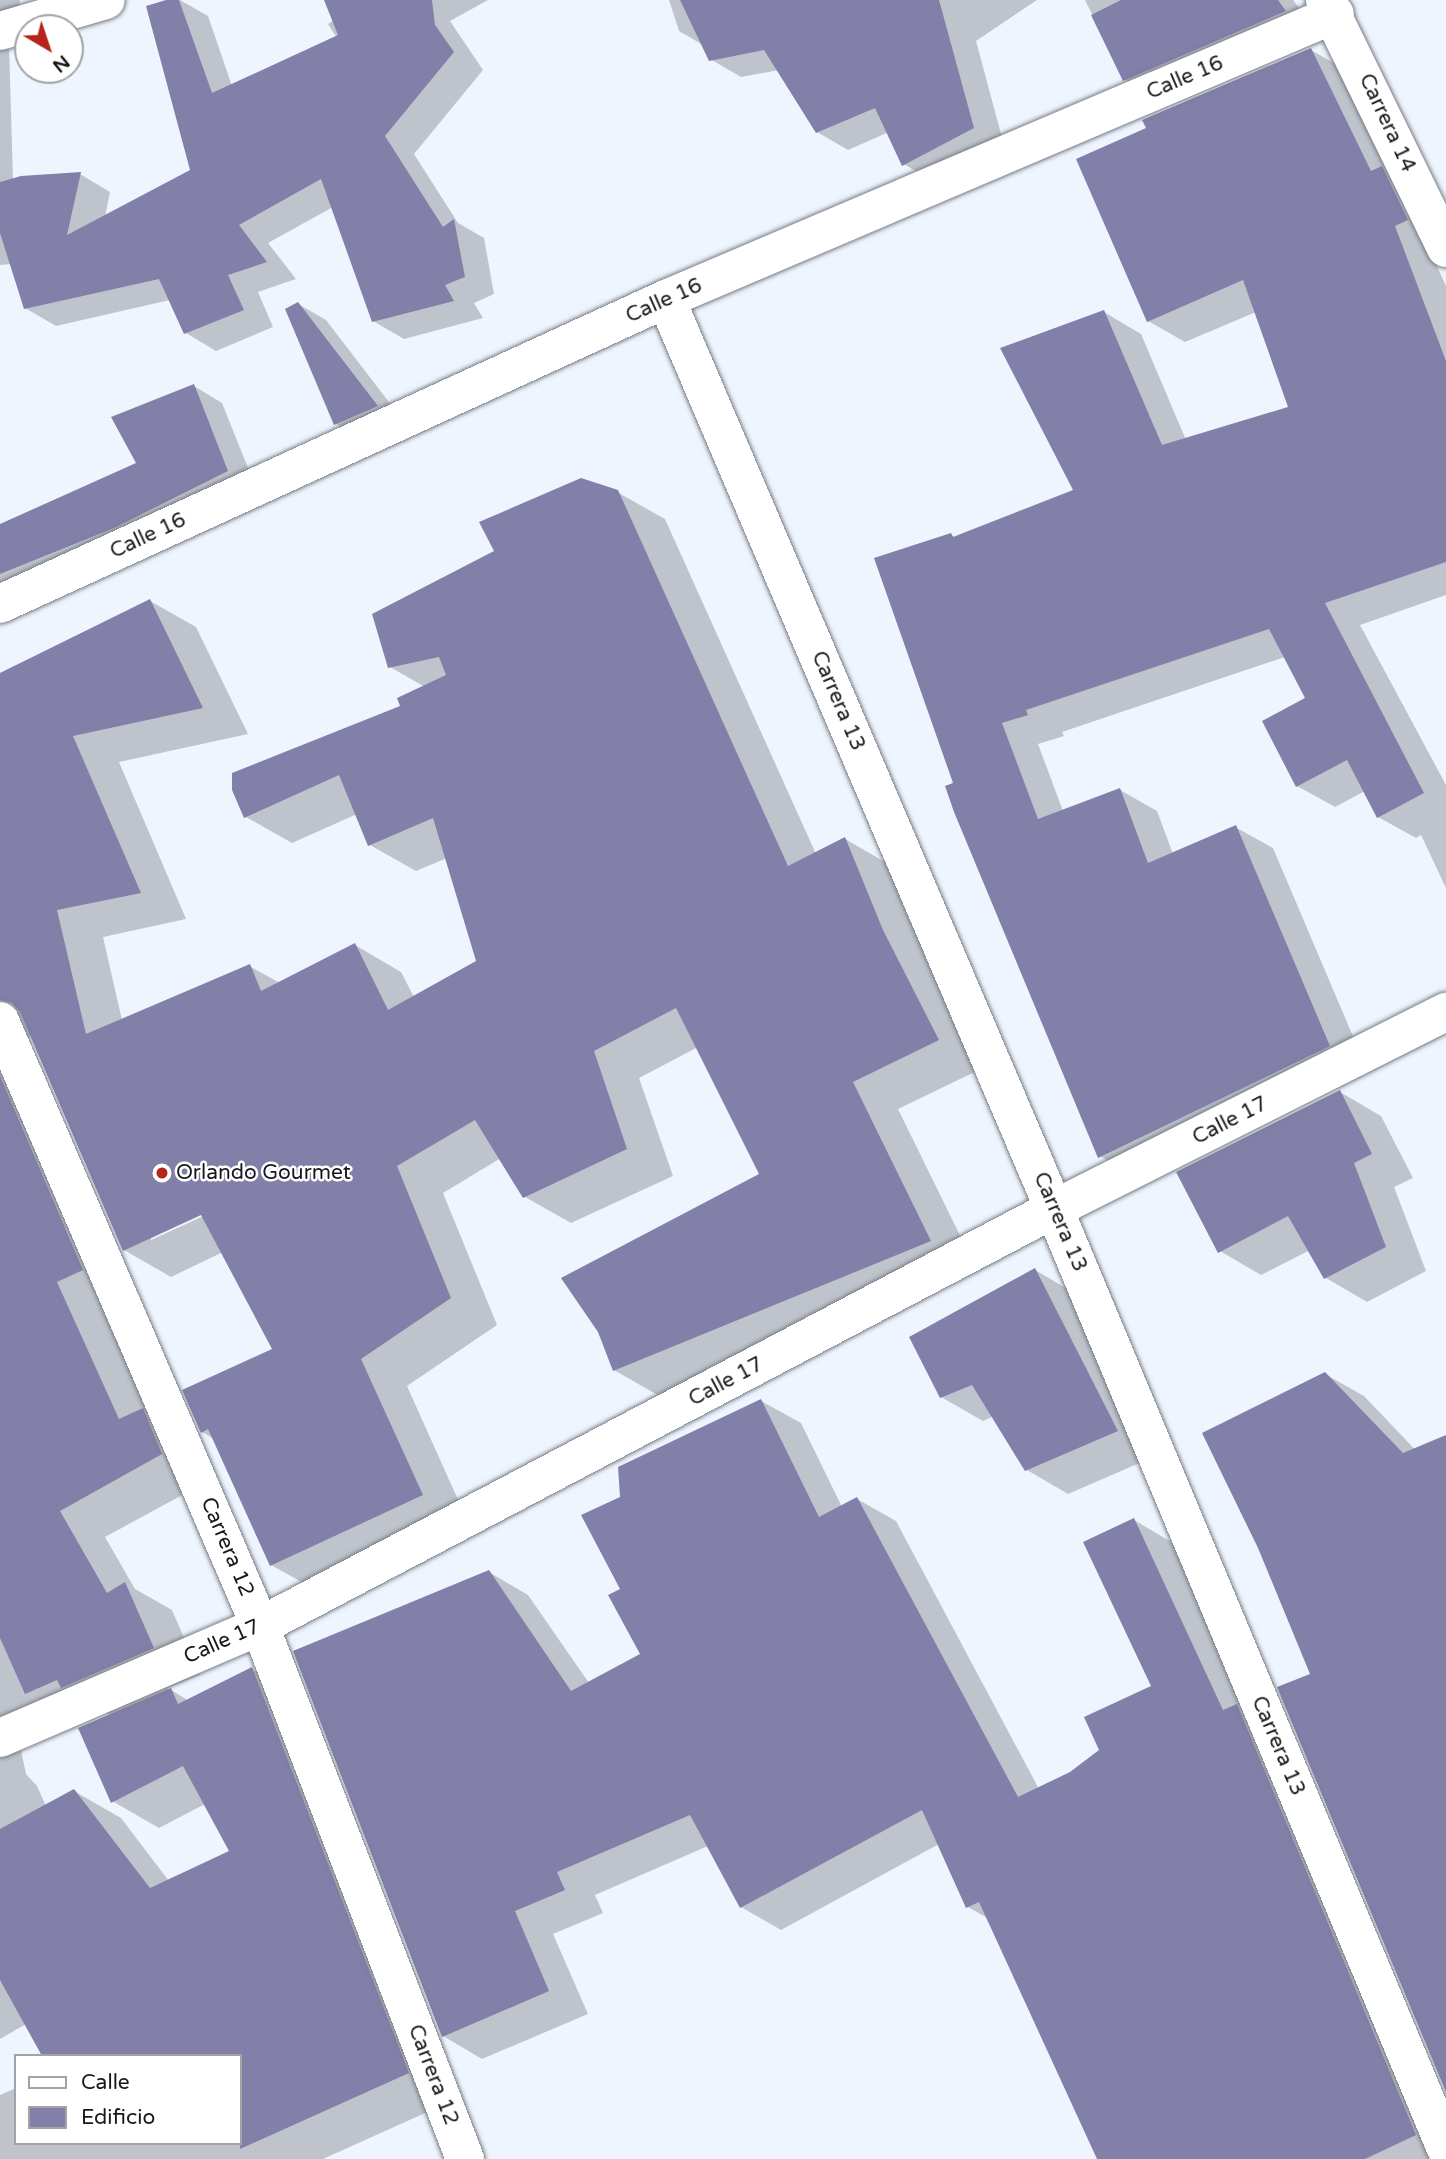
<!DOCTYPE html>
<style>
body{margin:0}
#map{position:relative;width:1446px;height:2159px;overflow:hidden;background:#eff5ff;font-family:"Varela Round",sans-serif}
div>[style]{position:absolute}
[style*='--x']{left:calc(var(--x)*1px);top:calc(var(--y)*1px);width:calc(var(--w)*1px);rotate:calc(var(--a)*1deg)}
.shadow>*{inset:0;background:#0003}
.building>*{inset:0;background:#827fa8}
.roads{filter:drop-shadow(0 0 2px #767b84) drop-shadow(0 0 2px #767b84)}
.street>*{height:38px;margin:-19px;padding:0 19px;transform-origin:19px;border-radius:19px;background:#fff}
.secondary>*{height:38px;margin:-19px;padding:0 19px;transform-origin:19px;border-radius:19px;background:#fff}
.dots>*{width:19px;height:19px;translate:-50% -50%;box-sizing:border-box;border:4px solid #fff;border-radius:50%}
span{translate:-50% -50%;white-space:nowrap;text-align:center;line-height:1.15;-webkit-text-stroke:5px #fff;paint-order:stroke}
.street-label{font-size:21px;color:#16181b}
.poi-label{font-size:21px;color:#16181b}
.left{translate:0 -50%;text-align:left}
.legend{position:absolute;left:14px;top:2054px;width:228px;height:91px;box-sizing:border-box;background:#fff;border:2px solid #a2a3a4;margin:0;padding:9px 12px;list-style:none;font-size:21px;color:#16181b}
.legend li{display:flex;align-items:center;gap:14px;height:35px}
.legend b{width:35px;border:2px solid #a2a3a4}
.north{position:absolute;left:14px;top:14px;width:70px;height:70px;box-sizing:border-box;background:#fff;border:2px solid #a2a3a4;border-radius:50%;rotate:141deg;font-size:19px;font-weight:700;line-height:28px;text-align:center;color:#16181b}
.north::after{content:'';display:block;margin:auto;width:24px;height:32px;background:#b4251a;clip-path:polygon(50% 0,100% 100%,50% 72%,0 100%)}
</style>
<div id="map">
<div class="shadow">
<div style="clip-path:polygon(0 0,20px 0,9px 44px,13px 180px,80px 174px,110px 192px,105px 217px,193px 171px,171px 0,180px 0,208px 16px,232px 86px,337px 38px,328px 24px,334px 20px,326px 0,488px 0,450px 21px,483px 70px,414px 154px,458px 223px,484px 238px,494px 294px,474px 303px,483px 318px,404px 339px,373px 321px,333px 207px,268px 243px,296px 279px,258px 292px,273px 327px,216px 351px,186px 333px,170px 300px,56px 326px,25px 308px,12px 264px,0 265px)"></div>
<div style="clip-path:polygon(669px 0,1037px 0,976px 41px,1004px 145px,934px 182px,904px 164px,889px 132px,848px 150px,817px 132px,779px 70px,741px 77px,710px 59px,703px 45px,679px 31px)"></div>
<div style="clip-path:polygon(1085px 0,1293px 0,1315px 29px,1155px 97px,1124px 79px)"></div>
<div style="clip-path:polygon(1311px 50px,1348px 71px,1446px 286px,1446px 595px,1360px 625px,1446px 785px,1446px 888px,1421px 835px,1416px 838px,1378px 817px,1365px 791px,1335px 807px,1297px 786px,1307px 699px,1285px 657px,1062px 732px,1064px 736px,1038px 744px,1063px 811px,1120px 790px,1157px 811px,1173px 854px,1235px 827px,1273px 848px,1366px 1067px,1137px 1178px,1100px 1156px,951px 535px,956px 538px,1076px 491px,1104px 312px,1141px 334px,1186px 440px,1290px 408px,1256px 312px,1185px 342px,1148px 321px,1149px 129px)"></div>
<div style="clip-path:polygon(298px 304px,326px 320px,405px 423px,364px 441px,336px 424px)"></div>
<div style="clip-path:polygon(194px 386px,222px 403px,256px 488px,0 585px,0 526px,139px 463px)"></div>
<div style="clip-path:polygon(evenodd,617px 492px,665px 519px,816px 854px,845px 839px,892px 866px,985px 1067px,898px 1109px,976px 1268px,661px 1397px,614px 1370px,762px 1175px,698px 1047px,639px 1078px,673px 1176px,571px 1223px,525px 1197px,501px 1158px,443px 1193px,497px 1325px,407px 1386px,468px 1522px,318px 1591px,271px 1565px,214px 1439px,202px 1432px,274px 1349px,223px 1252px,171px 1277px,124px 1250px,32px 1035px,24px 1045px,129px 1297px,103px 1309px,151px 1415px,208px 1481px,105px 1537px,135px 1589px,172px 1610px,200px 1675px,168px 1688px,189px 1701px,252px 1669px,299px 1696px,454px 2100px,323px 2159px,0 2159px,0 2095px,16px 2088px,16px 2143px,240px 2143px,240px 2056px,26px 2024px,0 2039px,0 673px,150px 601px,196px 627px,248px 734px,119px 762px,186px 919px,103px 937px,122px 1020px,249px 966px,280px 983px,355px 945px,401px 972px,414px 997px,478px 962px,447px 858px,416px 871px,370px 845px,357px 814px,292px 843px,246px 817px,402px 707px,425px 687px,390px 667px,617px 492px,208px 1209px,210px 1213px,151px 1240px,151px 1236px,208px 1209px,617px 492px,99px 1708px,112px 1716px,112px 1801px,159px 1828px,205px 1804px,231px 1852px,169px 1881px,121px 1818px,74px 1791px,46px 1806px,37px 1786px,26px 1774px,20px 1745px,99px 1708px)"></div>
<div style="clip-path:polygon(1340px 1092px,1381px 1116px,1413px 1178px,1394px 1187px,1426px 1271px,1367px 1302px,1326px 1278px,1310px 1250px,1261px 1275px,1220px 1251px)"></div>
<div style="clip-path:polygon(1035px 1270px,1076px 1294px,1158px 1455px,1068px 1494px,1027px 1470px,994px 1416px,983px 1421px,941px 1397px)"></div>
<div style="clip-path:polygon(1325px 1374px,1364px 1396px,1446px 1482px,1446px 2088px,1312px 1675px)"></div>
<div style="clip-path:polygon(761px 1401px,801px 1423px,842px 1507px,857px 1499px,896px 1521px,1039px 1789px,1071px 1774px,1102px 1750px,1153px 1687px,1134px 1520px,1173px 1543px,1446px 2159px,1099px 2159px,989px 1919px,968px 1907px,939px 1844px,781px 1930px,741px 1907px,708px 1846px,595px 1895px,603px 1913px,553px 1934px,588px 2014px,482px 2059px,443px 2036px,489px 1572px,528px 1595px,589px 1683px,642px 1655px,623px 1589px,622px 1498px)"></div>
</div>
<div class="building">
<div style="clip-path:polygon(166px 0,179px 0,212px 93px,338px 35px,324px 0,432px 0,435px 25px,454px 52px,385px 136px,443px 227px,454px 219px,465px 277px,445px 285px,454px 301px,372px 322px,321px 179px,239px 225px,267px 262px,228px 275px,244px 310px,184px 334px,159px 279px,24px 309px,0 233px,0 182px,21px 176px,81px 172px,67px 235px,190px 170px,146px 6px)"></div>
<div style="clip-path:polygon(680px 0,939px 0,974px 128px,902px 166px,875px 108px,816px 133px,764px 50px,709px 61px)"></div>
<div style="clip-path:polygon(1121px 0,1278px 0,1286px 11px,1123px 81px,1091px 15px)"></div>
<div style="clip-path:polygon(1311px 48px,1371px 171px,1382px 166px,1408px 220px,1395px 226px,1446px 361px,1446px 562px,1325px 603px,1424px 793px,1377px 818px,1347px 760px,1296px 787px,1262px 721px,1305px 698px,1269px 629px,1026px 710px,1028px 715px,1002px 723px,1038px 819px,1120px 788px,1148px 863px,1236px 825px,1330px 1046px,1098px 1158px,954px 812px,945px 786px,953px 783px,874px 558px,951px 533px,953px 537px,1073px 490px,1000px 348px,1104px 310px,1162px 445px,1288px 407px,1243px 280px,1147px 322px,1076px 159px,1146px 128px,1142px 120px)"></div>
<div style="clip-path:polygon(298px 302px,378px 406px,334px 425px,285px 309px)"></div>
<div style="clip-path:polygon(194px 384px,228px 471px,114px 528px,0 574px,0 524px,136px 463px,111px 417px)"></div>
<div style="clip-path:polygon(581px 478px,618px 490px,788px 866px,845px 837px,883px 930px,939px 1040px,853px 1082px,931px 1241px,613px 1371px,598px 1332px,561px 1278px,759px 1174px,676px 1008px,594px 1051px,627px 1149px,523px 1198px,475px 1120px,397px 1166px,451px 1298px,361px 1359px,423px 1495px,270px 1566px,208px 1429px,201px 1433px,182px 1390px,272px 1349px,201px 1215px,123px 1251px,20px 1012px,12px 1003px,0 1000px,0 673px,150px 599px,203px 708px,73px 736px,141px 893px,57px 910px,86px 1034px,250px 964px,261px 991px,355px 943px,388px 1010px,476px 961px,433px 818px,368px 846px,339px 775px,244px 818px,232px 790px,232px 773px,400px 706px,397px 698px,446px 675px,439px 657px,388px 668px,372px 614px,494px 551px,479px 522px)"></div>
<div style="clip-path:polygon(0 1076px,83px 1270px,57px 1282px,119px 1419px,143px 1408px,162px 1454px,60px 1511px,107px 1593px,125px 1582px,154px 1648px,61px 1688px,57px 1680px,25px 1694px,0 1638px)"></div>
<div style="clip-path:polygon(1340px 1090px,1372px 1154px,1354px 1163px,1386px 1247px,1324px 1279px,1288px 1216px,1218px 1253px,1176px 1172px)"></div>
<div style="clip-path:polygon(1035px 1268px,1118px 1431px,1025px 1471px,972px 1385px,940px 1398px,909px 1337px)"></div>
<div style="clip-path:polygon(1325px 1372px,1403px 1453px,1446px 1435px,1446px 2092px,1277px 1687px,1310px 1674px,1258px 1548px,1202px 1433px)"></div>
<div style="clip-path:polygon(761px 1399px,819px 1517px,857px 1497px,1018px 1797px,1070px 1772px,1099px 1750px,1084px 1717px,1151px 1686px,1083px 1542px,1134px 1518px,1223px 1710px,1237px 1704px,1416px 2135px,1365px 2159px,1097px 2159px,979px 1902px,966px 1908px,922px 1810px,740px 1908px,690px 1815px,557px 1872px,565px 1890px,515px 1911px,549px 1991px,442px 2037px,293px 1651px,489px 1570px,571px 1691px,640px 1654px,608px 1595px,620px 1589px,581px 1515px,620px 1497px,618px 1467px)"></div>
<div style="clip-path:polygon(252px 1667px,409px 2073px,240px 2149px,240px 2056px,42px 2056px,0 1980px,0 1829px,74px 1789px,150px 1888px,229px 1851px,183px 1766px,111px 1803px,78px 1728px,171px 1688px,178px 1704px)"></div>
</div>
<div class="roads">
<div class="street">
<div style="--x:0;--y:31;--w:110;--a:-16.3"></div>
<div style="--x:666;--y:299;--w:989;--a:66.91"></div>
<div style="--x:1054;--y:1209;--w:1018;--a:67.36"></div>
<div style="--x:0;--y:604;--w:733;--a:-24.61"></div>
<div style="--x:666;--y:299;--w:727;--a:-23.07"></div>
<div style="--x:0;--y:1021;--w:659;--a:66.74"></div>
<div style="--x:260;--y:1626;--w:571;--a:68.96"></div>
<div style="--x:0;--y:1738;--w:283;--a:-23.3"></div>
<div style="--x:260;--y:1626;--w:897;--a:-27.71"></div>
<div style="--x:1054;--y:1209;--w:439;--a:-26.7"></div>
</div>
<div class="secondary">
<div style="--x:1325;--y:0;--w:276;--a:64"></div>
</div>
</div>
<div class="dots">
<div style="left:162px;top:1173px;background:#b4251a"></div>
</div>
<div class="street-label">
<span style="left:1185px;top:78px;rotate:-23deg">Calle 16</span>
<span style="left:1387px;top:123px;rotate:65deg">Carrera 14</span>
<span style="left:664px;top:301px;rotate:-24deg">Calle 16</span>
<span style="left:148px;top:536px;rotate:-25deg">Calle 16</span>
<span style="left:838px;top:701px;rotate:67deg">Carrera 13</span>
<span style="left:1230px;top:1121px;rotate:-27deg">Calle 17</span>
<span style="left:1060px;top:1222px;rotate:67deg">Carrera 13</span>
<span style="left:726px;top:1382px;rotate:-28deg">Calle 17</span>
<span style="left:227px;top:1547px;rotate:67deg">Carrera 12</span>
<span style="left:222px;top:1642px;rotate:-24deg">Calle 17</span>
<span style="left:1278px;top:1746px;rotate:67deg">Carrera 13</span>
<span style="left:433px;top:2075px;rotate:69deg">Carrera 12</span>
</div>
<div class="poi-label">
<span class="left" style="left:176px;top:1173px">Orlando Gourmet</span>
</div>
<ul class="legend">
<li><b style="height:9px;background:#fff"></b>Calle</li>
<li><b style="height:19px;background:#827fa8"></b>Edificio</li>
</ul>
<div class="north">N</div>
</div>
